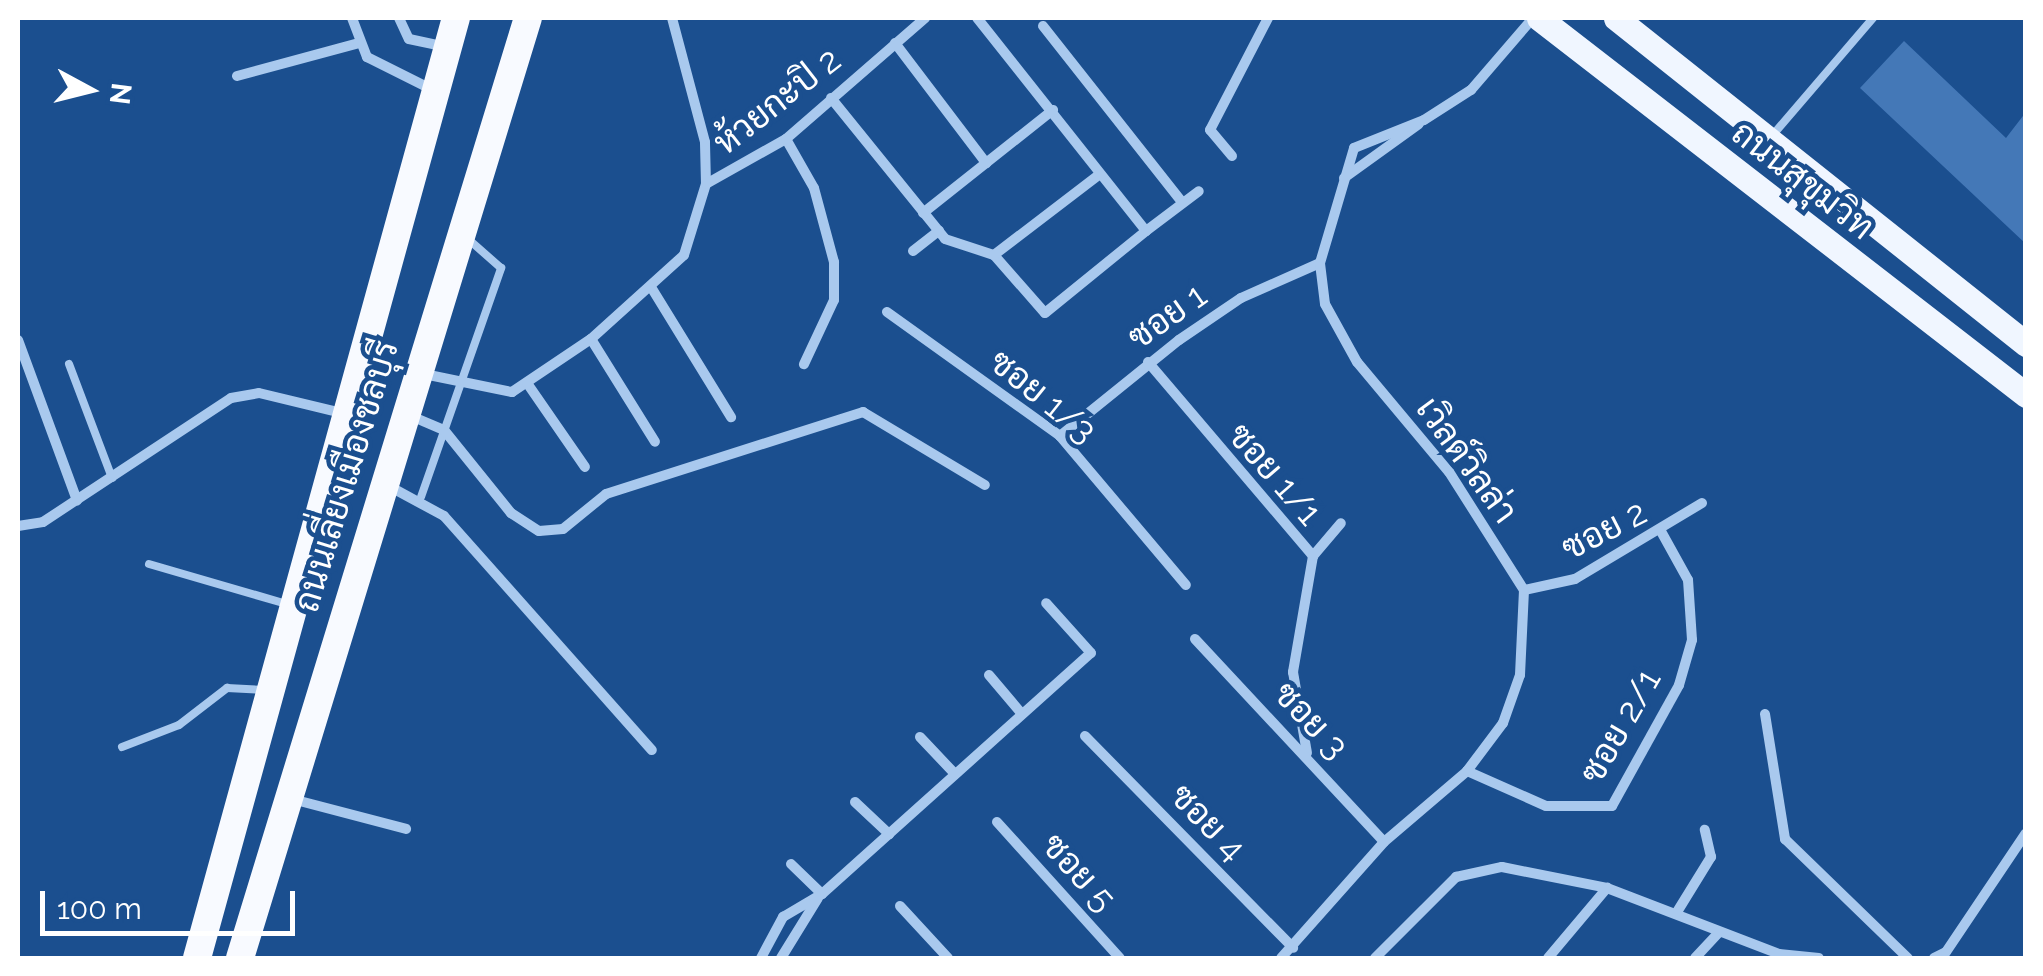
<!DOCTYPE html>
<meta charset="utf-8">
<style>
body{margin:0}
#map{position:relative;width:2043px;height:976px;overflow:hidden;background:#1b4f8f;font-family:Raleway,Sarabun,sans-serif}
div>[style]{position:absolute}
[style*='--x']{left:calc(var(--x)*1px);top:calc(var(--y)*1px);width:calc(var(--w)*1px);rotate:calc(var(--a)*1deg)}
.building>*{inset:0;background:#4478b7}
.service>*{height:8px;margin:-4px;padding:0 4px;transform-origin:4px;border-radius:4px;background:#a9c9ee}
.minor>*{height:10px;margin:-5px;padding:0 5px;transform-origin:5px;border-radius:5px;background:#a9c9ee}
.primary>*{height:25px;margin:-12.5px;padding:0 12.5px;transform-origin:12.5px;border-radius:12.5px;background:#f0f6ff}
.trunk>*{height:28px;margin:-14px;padding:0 14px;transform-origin:14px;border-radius:14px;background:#f8faff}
span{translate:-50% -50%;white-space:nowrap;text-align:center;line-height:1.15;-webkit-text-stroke:9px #1b4f8f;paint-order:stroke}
.street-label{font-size:35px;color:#fff}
.frame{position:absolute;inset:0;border:20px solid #fff;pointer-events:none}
.north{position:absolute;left:40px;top:40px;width:100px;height:100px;-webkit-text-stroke:8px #1b4f8f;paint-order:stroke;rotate:97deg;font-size:28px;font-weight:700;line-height:40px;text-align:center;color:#fff}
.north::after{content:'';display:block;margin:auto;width:35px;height:45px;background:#fff;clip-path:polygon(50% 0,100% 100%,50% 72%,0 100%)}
.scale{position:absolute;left:40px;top:891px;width:255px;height:45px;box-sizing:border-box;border:5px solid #fff;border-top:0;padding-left:12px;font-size:30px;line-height:35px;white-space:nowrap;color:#fff;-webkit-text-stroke:8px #1b4f8f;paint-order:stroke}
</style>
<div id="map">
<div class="building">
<div style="clip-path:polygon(1904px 41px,2006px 138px,2026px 112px,2026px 244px,1860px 88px)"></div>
</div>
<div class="service">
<div style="--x:1771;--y:137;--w:157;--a:-49.4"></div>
<div style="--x:69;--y:364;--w:122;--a:69.3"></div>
<div style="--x:421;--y:497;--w:243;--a:-70.7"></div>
<div style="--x:501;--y:268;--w:45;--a:-138.6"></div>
<div style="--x:149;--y:564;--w:147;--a:16.2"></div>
<div style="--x:122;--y:747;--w:61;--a:-21.1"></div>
<div style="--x:179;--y:725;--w:61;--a:-37.6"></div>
<div style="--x:227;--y:688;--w:38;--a:3"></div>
</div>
<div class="minor">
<div style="--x:352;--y:18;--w:42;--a:69"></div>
<div style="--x:367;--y:57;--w:76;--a:26.6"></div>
<div style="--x:399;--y:18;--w:23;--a:65"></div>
<div style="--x:409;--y:39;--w:39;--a:12"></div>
<div style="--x:1043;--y:26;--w:224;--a:51.7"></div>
<div style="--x:895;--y:43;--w:151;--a:52.8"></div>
<div style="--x:237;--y:76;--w:126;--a:-15.1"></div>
<div style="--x:831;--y:98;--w:181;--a:51"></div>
<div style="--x:945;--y:239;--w:52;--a:18.1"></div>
<div style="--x:994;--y:255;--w:77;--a:48.7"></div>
<div style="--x:1045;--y:313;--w:130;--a:-39.1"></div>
<div style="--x:1146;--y:231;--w:272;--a:-128.4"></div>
<div style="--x:786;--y:139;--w:56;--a:60.3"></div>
<div style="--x:814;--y:188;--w:77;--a:74.9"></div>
<div style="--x:834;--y:262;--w:38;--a:90"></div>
<div style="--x:834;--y:300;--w:71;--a:115.1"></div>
<div style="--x:1232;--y:156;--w:34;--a:-130"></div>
<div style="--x:1210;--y:130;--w:126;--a:-62.6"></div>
<div style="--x:1344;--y:178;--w:92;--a:-35.8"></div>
<div style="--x:706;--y:184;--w:92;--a:-29.4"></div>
<div style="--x:786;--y:139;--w:184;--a:-41"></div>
<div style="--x:923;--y:213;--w:166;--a:-38.4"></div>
<div style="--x:1146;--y:231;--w:66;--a:-37"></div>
<div style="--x:913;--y:251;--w:33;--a:-38"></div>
<div style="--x:994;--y:255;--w:133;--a:-37.4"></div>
<div style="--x:651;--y:287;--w:153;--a:58.4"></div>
<div style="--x:887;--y:312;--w:213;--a:35.6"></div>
<div style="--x:1060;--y:436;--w:195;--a:49.8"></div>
<div style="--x:591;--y:339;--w:121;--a:58.1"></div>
<div style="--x:18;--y:340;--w:171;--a:69.8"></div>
<div style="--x:1148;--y:362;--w:255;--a:49.6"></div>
<div style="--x:1313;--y:556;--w:118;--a:99.8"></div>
<div style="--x:1293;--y:672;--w:82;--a:80.2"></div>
<div style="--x:424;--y:374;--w:90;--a:11.6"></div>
<div style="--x:512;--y:392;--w:95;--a:-33.9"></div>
<div style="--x:591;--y:339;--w:125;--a:-42.1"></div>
<div style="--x:684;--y:255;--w:74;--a:-72.8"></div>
<div style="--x:706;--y:184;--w:42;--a:-91.4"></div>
<div style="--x:705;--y:142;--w:128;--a:-104.9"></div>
<div style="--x:527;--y:383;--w:102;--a:55.4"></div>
<div style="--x:411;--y:416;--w:36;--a:23"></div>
<div style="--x:444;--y:430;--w:107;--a:51.1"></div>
<div style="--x:511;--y:513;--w:33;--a:33"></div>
<div style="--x:539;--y:531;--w:24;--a:-5"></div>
<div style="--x:563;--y:529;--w:55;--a:-39.1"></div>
<div style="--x:606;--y:494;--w:270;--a:-17.7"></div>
<div style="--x:863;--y:412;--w:142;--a:30.9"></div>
<div style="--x:1060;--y:436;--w:153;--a:-38.9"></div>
<div style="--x:1179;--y:340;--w:75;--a:-34.1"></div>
<div style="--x:1241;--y:298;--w:86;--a:-23.9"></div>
<div style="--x:385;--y:484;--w:67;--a:28.5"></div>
<div style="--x:444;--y:516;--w:313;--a:48.4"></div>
<div style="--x:18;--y:526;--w:25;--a:-9"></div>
<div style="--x:43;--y:522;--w:225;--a:-33.4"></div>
<div style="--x:231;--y:398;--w:28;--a:-10"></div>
<div style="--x:259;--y:393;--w:89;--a:13.6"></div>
<div style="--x:1313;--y:556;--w:43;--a:-49.7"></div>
<div style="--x:1524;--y:590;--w:52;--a:-12.2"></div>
<div style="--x:1575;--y:579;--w:148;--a:-30.9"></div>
<div style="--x:1195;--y:639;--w:277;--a:47"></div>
<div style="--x:989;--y:675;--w:51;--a:49.8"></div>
<div style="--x:1765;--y:714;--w:127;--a:80.9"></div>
<div style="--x:1785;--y:839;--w:171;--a:44.1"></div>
<div style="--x:1085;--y:736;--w:297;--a:45.5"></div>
<div style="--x:920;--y:737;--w:51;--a:46.6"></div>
<div style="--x:1467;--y:771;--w:86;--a:23.9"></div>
<div style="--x:1546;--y:806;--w:66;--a:0"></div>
<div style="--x:1612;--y:806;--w:138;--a:-61"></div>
<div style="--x:1679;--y:685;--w:47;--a:-73.9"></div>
<div style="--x:1692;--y:640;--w:60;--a:-93.8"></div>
<div style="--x:1688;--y:580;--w:54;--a:-119"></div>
<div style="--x:292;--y:799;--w:118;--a:14.7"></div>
<div style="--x:855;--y:802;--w:47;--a:43.3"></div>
<div style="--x:997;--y:822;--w:183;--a:47.9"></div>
<div style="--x:791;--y:864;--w:43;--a:44.1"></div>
<div style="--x:900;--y:906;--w:71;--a:47.3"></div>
<div style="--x:1677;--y:912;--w:65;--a:-58.3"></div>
<div style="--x:1711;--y:857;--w:28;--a:-103"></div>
<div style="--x:761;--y:958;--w:47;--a:-61.8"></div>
<div style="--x:783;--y:917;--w:45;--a:-30.5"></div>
<div style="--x:822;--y:894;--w:361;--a:-41.9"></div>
<div style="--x:1091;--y:653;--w:67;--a:-132"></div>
<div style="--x:781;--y:958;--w:70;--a:-58.3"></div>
<div style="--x:1281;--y:958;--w:155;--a:-48.4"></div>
<div style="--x:1384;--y:842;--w:109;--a:-40.5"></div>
<div style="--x:1467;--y:771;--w:60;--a:-53.1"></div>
<div style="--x:1503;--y:723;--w:51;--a:-70.5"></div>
<div style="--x:1520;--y:675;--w:85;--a:-87.3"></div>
<div style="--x:1524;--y:590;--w:140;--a:-122.4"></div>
<div style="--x:1449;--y:472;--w:143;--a:-129.9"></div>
<div style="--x:1357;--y:362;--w:66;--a:-118.9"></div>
<div style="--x:1325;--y:304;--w:41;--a:-97"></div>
<div style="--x:1320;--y:263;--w:120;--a:-73.5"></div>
<div style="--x:1354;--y:148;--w:75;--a:-21.8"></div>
<div style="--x:1424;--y:120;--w:56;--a:-32.6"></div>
<div style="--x:1471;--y:90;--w:95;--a:-49.3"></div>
<div style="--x:1375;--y:958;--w:115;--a:-45"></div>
<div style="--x:1456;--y:877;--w:47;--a:-12.3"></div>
<div style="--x:1502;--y:867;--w:107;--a:11.3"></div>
<div style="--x:1607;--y:888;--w:184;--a:21"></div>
<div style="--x:1779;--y:954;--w:40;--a:5.7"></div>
<div style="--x:1548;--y:958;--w:92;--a:-49.9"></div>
<div style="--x:1695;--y:958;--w:34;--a:-47"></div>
<div style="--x:1934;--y:958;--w:13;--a:-27"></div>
<div style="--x:1946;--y:952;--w:143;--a:-56.1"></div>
</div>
<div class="primary">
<div style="--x:1539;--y:18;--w:616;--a:37.74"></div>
<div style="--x:1616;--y:18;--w:524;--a:38.49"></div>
</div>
<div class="trunk">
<div style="--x:197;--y:958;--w:975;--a:-74.6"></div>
<div style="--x:240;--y:958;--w:983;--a:-72.97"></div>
</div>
<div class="street-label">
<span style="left:777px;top:101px;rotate:-38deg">ห้วยกะปิ 2</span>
<span style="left:1803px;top:180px;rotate:38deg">ถนนสุขุมวิท</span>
<span style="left:1167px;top:316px;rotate:-35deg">ซอย 1</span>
<span style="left:1043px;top:396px;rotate:39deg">ซอย 1/3</span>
<span style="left:1467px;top:460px;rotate:54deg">เวิลด์วิลล่า</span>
<span style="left:1275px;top:474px;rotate:49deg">ซอย 1/1</span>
<span style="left:346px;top:476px;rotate:-73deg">ถนนเลี่ยงเมืองชลบุรี</span>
<span style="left:1604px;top:530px;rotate:-27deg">ซอย 2</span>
<span style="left:1311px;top:720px;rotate:47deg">ซอย 3</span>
<span style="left:1620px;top:726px;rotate:-60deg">ซอย 2/1</span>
<span style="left:1208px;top:822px;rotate:46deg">ซอย 4</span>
<span style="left:1079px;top:872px;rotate:48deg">ซอย 5</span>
</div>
<div class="frame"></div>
<div class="north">N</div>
<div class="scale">100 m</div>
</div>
